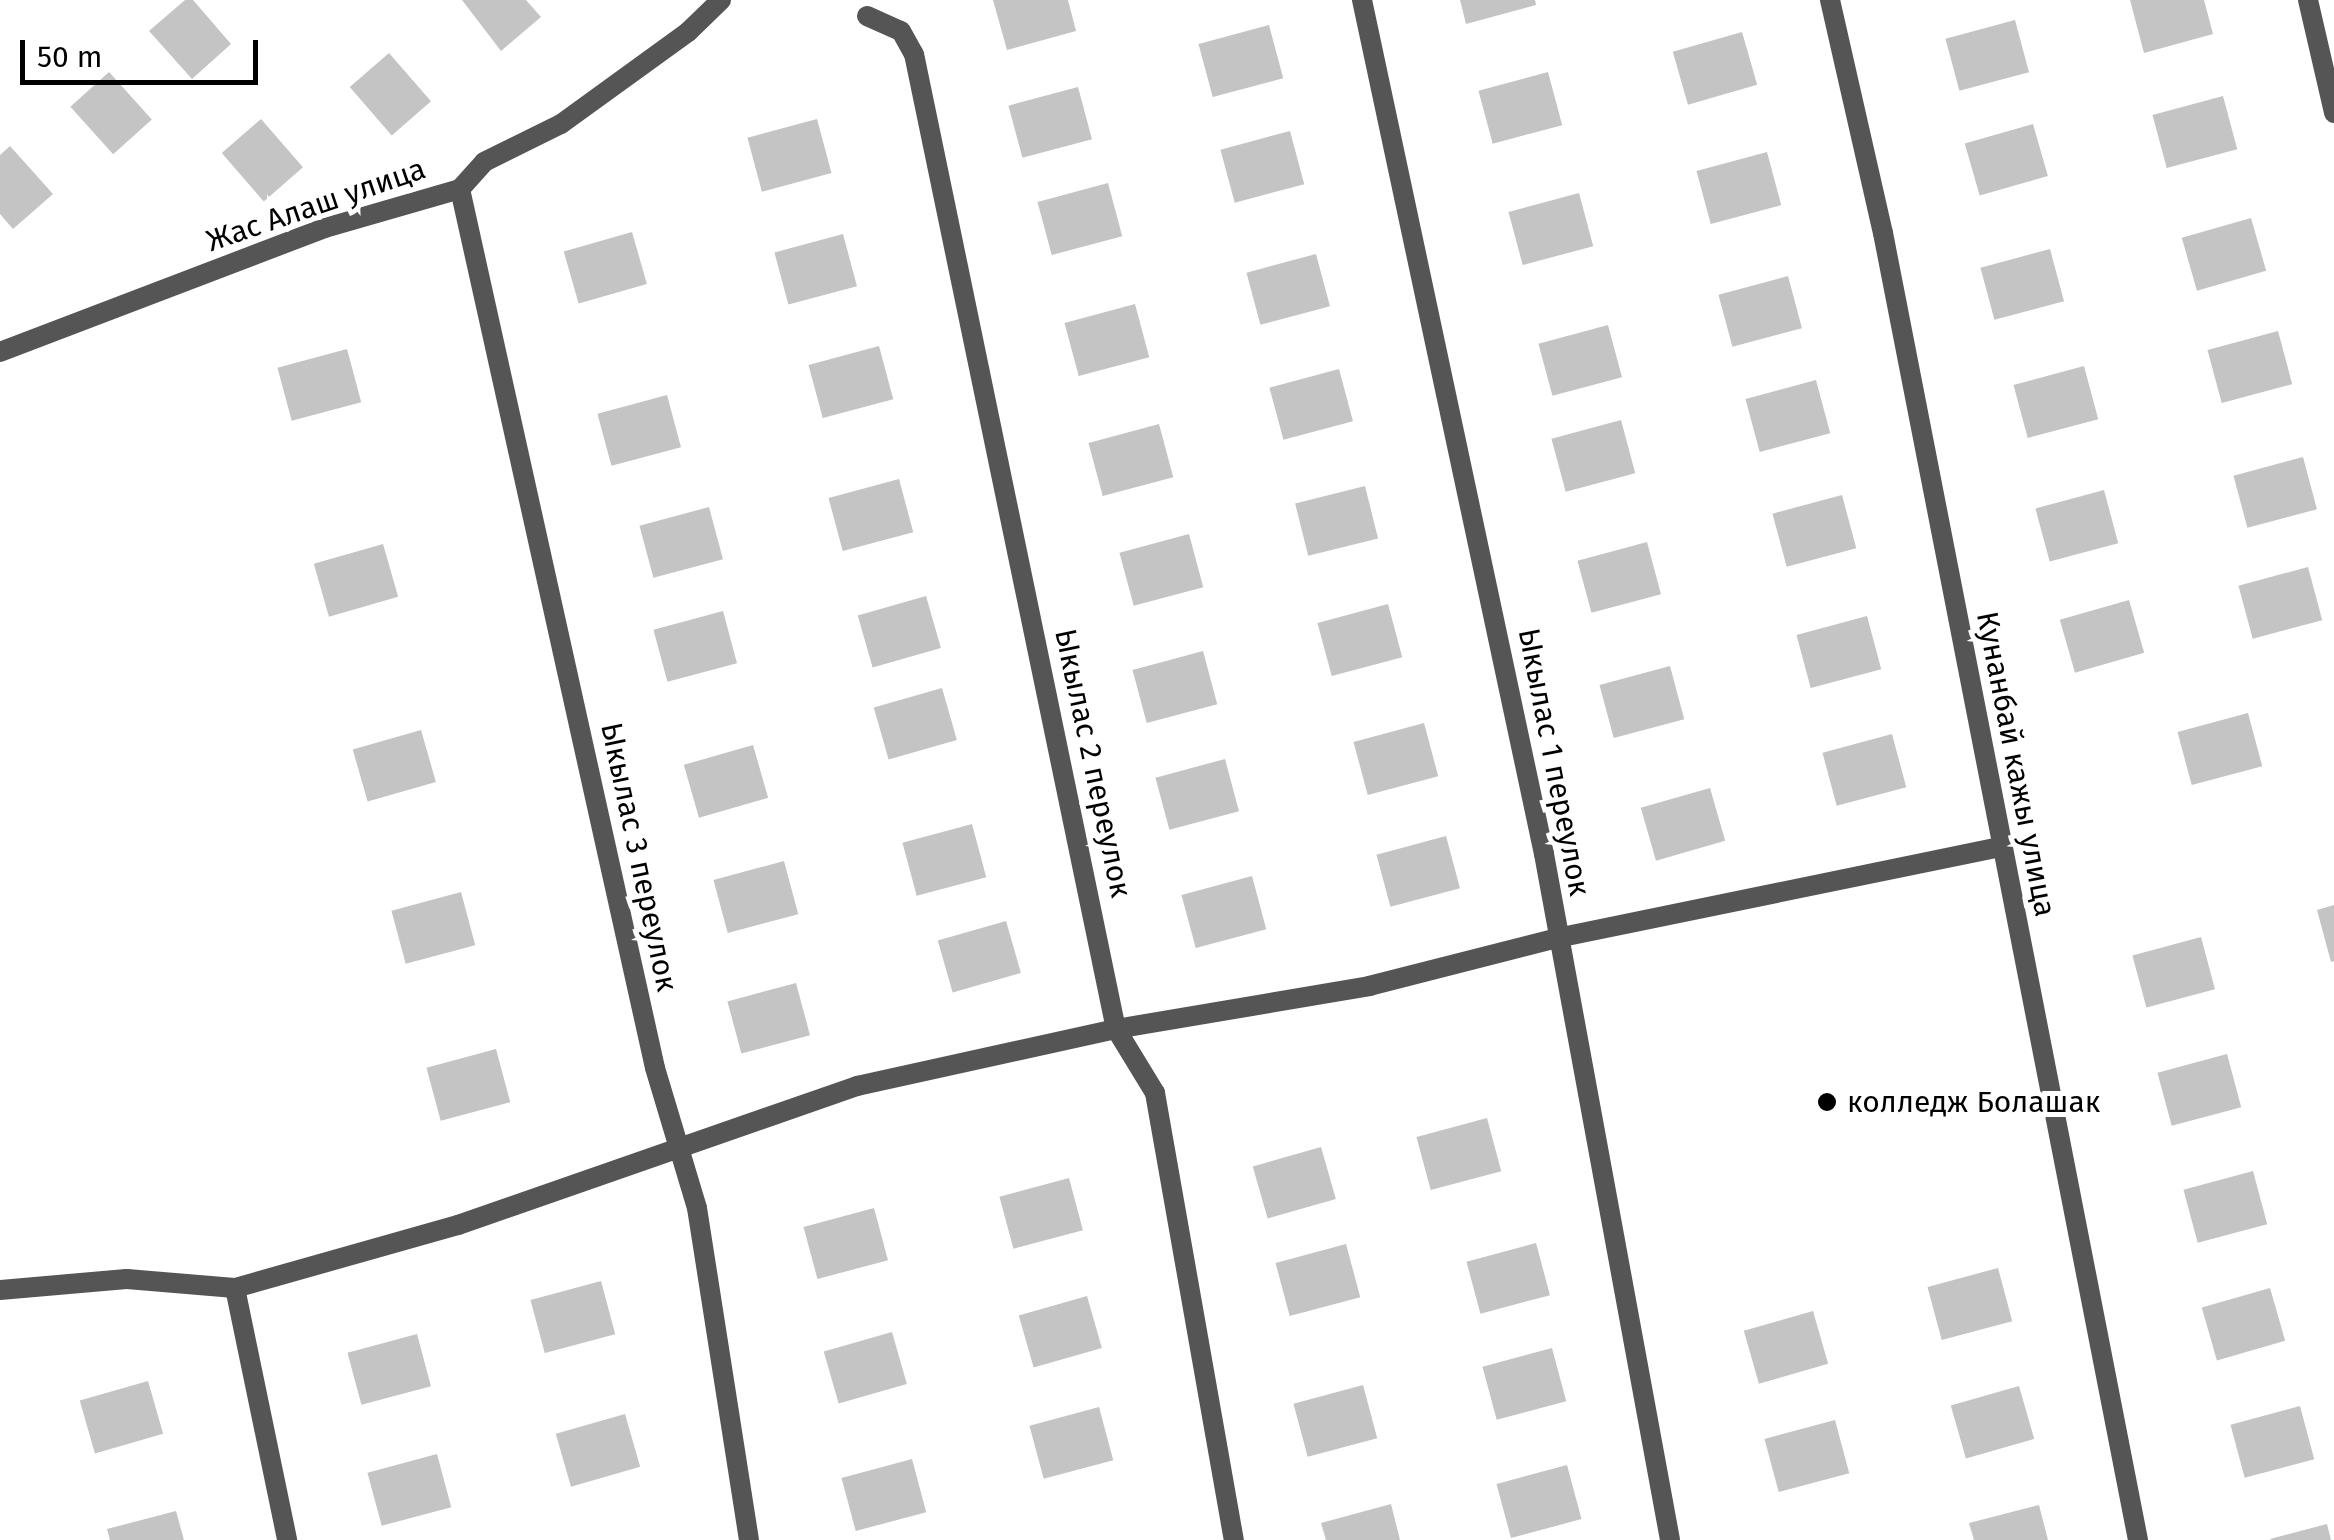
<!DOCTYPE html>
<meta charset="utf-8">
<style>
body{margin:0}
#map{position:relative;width:2334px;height:1540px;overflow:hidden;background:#fff;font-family:"Fira Sans",sans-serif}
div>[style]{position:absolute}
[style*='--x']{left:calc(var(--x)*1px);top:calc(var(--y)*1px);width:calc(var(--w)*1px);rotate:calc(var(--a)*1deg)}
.building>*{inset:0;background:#c4c4c4;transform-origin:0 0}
.minor>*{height:20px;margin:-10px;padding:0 10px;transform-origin:10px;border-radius:10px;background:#555}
.dots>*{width:28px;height:28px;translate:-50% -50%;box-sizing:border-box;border:5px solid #fff;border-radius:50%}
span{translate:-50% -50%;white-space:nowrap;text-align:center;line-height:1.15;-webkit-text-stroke:10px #fff;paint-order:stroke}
.street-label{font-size:30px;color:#000}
.poi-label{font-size:30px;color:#000}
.left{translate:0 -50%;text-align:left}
.scale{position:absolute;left:20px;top:40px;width:238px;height:45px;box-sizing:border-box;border:5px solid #000;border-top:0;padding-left:12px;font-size:30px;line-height:35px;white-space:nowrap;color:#000;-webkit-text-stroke:8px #fff;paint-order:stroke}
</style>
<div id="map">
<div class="building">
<div style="clip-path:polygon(185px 0,193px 0,231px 44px,192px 79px,149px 31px)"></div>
<div style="clip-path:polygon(462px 0,526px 0,541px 17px,501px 51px)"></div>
<div style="clip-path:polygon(993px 0,1068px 0,1076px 31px,1007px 50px)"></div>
<div style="clip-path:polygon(1460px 0,1535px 0,1536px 5px,1466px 24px)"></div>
<div style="clip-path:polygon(2130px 0,2204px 0,2213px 34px,2144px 53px)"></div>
<div style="left:2015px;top:20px;width:54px;height:72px;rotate:75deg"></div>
<div style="left:1269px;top:25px;width:55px;height:73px;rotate:75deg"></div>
<div style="left:1742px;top:32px;width:55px;height:72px;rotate:74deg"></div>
<div style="left:389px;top:53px;width:64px;height:52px;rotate:49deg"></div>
<div style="left:109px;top:72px;width:64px;height:52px;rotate:48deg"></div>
<div style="left:1548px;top:72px;width:55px;height:72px;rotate:75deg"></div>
<div style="left:1078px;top:87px;width:54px;height:72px;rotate:75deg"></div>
<div style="left:2223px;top:96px;width:55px;height:73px;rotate:75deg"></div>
<div style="left:261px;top:119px;width:64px;height:52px;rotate:49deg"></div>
<div style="left:817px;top:119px;width:56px;height:72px;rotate:75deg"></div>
<div style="left:2033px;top:124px;width:54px;height:71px;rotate:74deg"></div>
<div style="left:1290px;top:131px;width:55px;height:72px;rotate:75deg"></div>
<div style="clip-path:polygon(10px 146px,53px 194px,13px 229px,0 214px,0 155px)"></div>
<div style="left:1767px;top:152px;width:55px;height:73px;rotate:75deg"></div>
<div style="left:1108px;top:183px;width:55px;height:73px;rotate:75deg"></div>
<div style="left:1579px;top:193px;width:55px;height:73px;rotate:75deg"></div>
<div style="left:2251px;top:218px;width:55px;height:72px;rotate:74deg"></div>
<div style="left:632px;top:232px;width:54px;height:71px;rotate:74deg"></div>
<div style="left:843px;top:234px;width:54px;height:71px;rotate:75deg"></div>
<div style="left:2050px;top:249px;width:54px;height:72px;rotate:75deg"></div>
<div style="left:1316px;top:254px;width:54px;height:72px;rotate:75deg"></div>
<div style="left:1788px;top:276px;width:54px;height:72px;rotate:75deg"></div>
<div style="left:1135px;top:304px;width:55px;height:73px;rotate:75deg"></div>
<div style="left:1608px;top:325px;width:54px;height:72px;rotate:75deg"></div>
<div style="left:2278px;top:331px;width:55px;height:73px;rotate:75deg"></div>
<div style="left:879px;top:346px;width:55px;height:73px;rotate:75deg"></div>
<div style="left:347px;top:349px;width:55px;height:72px;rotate:75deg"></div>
<div style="left:2084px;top:366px;width:55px;height:73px;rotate:75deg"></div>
<div style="left:1339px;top:369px;width:54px;height:72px;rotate:75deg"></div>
<div style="left:1816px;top:380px;width:55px;height:73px;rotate:75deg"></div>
<div style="left:667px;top:395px;width:54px;height:72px;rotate:75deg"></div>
<div style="left:1621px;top:420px;width:55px;height:72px;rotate:75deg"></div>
<div style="left:1159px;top:424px;width:55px;height:73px;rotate:75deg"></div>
<div style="left:2303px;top:457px;width:54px;height:72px;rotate:75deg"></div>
<div style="left:899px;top:479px;width:55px;height:73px;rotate:75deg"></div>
<div style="left:1365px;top:486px;width:54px;height:72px;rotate:76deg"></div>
<div style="left:2104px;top:490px;width:55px;height:71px;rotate:75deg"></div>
<div style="left:1842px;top:495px;width:55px;height:72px;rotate:75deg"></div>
<div style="left:709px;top:507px;width:54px;height:72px;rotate:75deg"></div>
<div style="left:1189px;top:534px;width:55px;height:72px;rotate:75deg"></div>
<div style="left:1647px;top:542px;width:54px;height:72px;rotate:75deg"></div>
<div style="left:383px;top:544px;width:55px;height:72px;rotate:74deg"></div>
<div style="left:2308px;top:567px;width:55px;height:72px;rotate:75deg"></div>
<div style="left:926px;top:596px;width:54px;height:71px;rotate:74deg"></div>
<div style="left:2129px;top:600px;width:55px;height:72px;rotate:74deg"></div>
<div style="left:1388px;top:604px;width:55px;height:73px;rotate:75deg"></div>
<div style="left:723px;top:611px;width:54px;height:72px;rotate:75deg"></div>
<div style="left:1867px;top:616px;width:55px;height:73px;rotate:75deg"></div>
<div style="left:1203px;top:651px;width:55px;height:73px;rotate:75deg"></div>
<div style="left:1670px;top:666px;width:55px;height:73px;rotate:75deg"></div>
<div style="left:942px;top:688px;width:54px;height:71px;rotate:74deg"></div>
<div style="left:2248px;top:713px;width:55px;height:73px;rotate:75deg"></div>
<div style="left:1424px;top:723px;width:55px;height:73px;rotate:75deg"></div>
<div style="left:421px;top:730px;width:54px;height:71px;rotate:74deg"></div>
<div style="left:1892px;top:734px;width:55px;height:72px;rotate:75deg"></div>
<div style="left:753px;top:745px;width:55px;height:72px;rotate:74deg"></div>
<div style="left:1225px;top:759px;width:54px;height:72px;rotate:75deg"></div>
<div style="left:1710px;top:788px;width:55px;height:72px;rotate:74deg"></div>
<div style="left:972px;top:824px;width:55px;height:72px;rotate:75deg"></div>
<div style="left:1446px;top:836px;width:54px;height:72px;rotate:75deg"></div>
<div style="left:784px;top:861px;width:55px;height:73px;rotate:75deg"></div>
<div style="left:1252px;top:876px;width:55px;height:73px;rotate:75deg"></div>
<div style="left:461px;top:892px;width:55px;height:72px;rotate:75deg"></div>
<div style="clip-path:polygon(2334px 905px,2334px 961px,2331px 962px,2317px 910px)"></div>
<div style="left:1006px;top:921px;width:54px;height:71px;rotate:74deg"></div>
<div style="left:2201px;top:937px;width:54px;height:71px;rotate:75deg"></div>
<div style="left:796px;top:983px;width:54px;height:71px;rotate:75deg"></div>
<div style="left:496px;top:1049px;width:55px;height:72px;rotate:75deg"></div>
<div style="left:2227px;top:1054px;width:55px;height:72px;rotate:75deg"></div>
<div style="left:1487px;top:1118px;width:55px;height:73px;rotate:75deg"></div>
<div style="left:1321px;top:1147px;width:54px;height:71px;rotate:74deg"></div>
<div style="left:2253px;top:1171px;width:55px;height:72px;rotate:75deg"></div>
<div style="left:1069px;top:1178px;width:54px;height:72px;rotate:75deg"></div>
<div style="left:874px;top:1208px;width:54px;height:73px;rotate:75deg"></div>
<div style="left:1536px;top:1243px;width:54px;height:72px;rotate:75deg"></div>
<div style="left:1346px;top:1244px;width:55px;height:73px;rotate:75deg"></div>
<div style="left:1998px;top:1268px;width:55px;height:73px;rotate:75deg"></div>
<div style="left:601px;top:1281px;width:55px;height:73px;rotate:75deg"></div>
<div style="left:2270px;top:1288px;width:55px;height:71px;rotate:74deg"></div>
<div style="left:1087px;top:1296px;width:54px;height:71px;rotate:74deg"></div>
<div style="left:1813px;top:1311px;width:55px;height:72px;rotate:74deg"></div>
<div style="left:892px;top:1332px;width:54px;height:71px;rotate:74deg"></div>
<div style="left:417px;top:1334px;width:54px;height:72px;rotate:75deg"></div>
<div style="left:1552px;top:1348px;width:55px;height:72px;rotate:75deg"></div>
<div style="left:148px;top:1381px;width:55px;height:71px;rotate:74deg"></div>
<div style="left:1363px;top:1385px;width:55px;height:72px;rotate:75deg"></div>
<div style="left:2019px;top:1386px;width:55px;height:71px;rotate:74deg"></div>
<div style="left:2300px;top:1406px;width:55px;height:72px;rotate:75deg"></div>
<div style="left:1099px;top:1407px;width:55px;height:72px;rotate:75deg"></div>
<div style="left:625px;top:1414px;width:55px;height:72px;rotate:74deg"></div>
<div style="left:1835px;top:1420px;width:55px;height:73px;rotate:75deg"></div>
<div style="left:437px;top:1454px;width:55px;height:72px;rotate:75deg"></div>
<div style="left:912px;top:1459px;width:55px;height:73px;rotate:75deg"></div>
<div style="left:1567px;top:1465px;width:56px;height:73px;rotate:75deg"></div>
<div style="clip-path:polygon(1391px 1504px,1400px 1540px,1326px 1540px,1321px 1523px)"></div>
<div style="clip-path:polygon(2039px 1505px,2048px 1540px,1974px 1540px,1969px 1523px)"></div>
<div style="clip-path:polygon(176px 1511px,184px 1540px,110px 1540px,107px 1529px)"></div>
<div style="clip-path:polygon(2327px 1524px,2331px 1540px,2271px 1540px,2270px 1539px)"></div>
</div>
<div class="minor">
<div style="--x:1362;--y:0;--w:873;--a:77.97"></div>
<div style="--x:1544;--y:854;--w:697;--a:79.59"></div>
<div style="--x:1830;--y:0;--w:239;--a:77.2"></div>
<div style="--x:1883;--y:233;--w:1332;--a:78.96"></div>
<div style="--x:2308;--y:0;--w:116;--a:77"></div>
<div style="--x:867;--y:16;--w:37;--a:24"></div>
<div style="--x:901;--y:31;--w:26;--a:61"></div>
<div style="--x:914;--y:54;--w:996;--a:78.3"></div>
<div style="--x:1116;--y:1029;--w:75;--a:58.6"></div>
<div style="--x:1155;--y:1093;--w:454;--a:80"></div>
<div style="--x:460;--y:189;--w:900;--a:77.49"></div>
<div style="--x:655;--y:1068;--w:146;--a:73.3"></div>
<div style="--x:697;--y:1208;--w:336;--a:81.1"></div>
<div style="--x:0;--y:352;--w:348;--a:-20.9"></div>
<div style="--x:325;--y:228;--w:141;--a:-16.1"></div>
<div style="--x:460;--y:189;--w:36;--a:-48"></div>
<div style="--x:484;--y:162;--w:86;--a:-26.3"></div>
<div style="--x:561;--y:124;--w:157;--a:-35.9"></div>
<div style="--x:688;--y:32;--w:46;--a:-44.1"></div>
<div style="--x:235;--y:1288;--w:257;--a:78.3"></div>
<div style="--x:0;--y:1290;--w:127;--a:-5"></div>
<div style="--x:127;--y:1279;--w:108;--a:4.8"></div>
<div style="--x:235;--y:1288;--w:232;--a:-15.8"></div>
<div style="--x:458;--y:1225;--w:423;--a:-19.2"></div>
<div style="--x:857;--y:1086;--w:265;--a:-12.4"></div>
<div style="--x:1116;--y:1029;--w:257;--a:-9.6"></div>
<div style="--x:1369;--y:986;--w:194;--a:-14.3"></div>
<div style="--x:1557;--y:938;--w:453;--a:-11.6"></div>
</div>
<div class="dots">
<div style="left:1827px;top:1102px;background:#000"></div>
</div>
<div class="street-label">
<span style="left:316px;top:205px;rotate:-19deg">Жас Алаш улица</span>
<span style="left:1554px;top:762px;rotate:79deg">Ыкылас 1 переулок</span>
<span style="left:1093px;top:763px;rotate:78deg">Ыкылас 2 переулок</span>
<span style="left:2016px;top:764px;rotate:79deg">Кунанбай кажы улица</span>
<span style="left:639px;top:857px;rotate:78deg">Ыкылас 3 переулок</span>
</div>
<div class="poi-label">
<span class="left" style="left:1847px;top:1102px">колледж Болашак</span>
</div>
<div class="scale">50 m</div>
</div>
